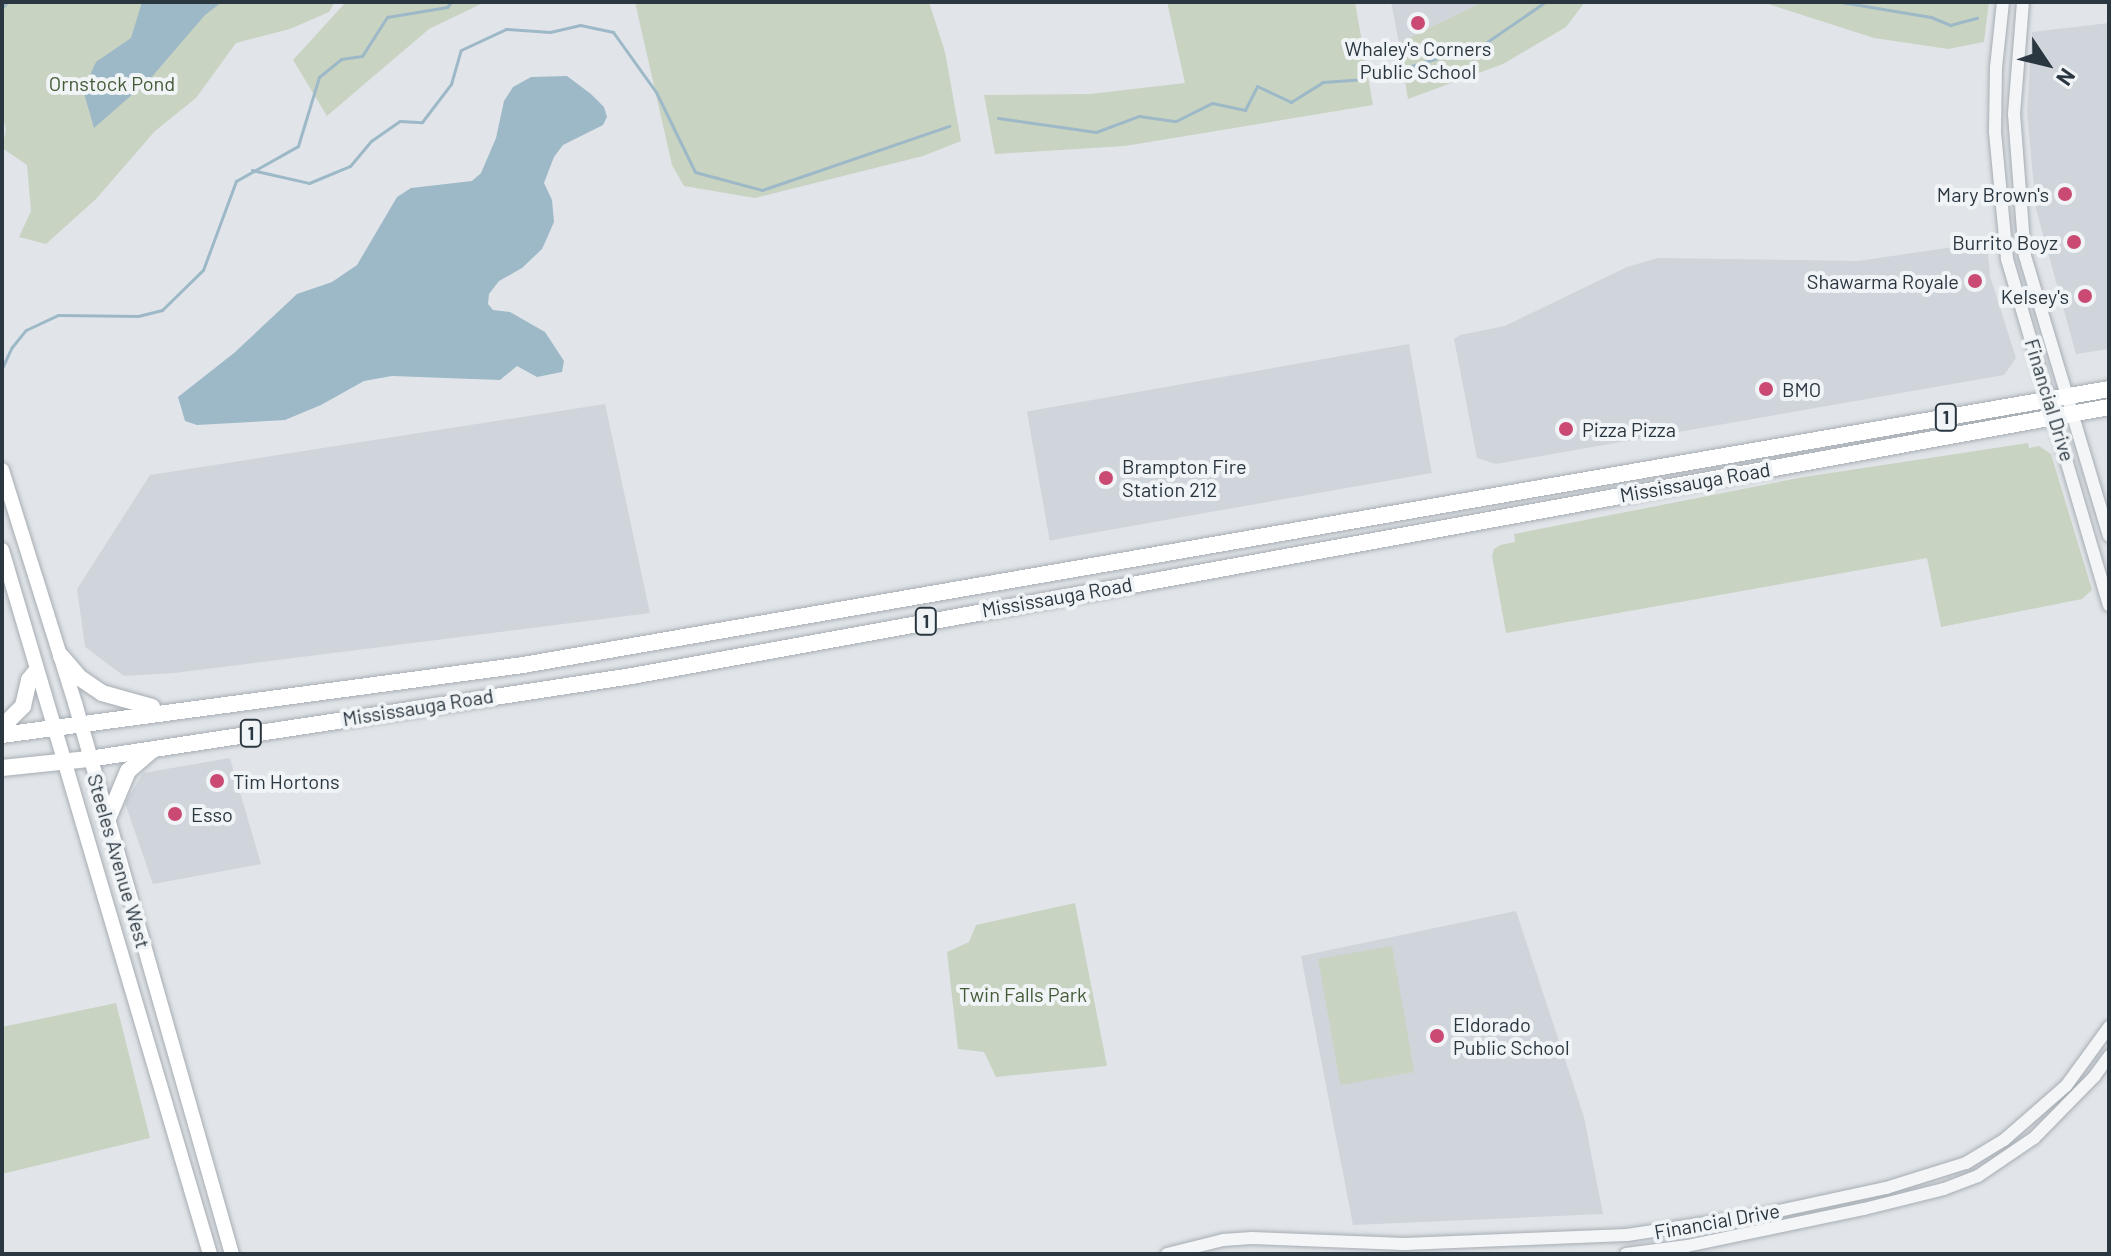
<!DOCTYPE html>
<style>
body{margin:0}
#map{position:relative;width:2111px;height:1256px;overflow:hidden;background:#e1e5e9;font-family:Barlow,sans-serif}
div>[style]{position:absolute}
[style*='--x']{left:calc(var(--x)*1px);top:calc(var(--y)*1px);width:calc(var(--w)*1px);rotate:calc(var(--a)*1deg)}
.built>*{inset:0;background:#cfd5db;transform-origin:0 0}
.green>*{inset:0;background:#c9d3c2;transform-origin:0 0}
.water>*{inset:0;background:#9db9c8}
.stream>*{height:3px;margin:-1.5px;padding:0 1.5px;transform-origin:1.5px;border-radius:1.5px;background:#9db9c8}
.roads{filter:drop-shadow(0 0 2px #a6adb3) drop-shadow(0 0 2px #a6adb3)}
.tertiary>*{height:12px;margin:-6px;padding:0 6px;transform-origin:6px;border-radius:6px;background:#f3f5f7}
.secondary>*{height:14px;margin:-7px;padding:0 7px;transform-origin:7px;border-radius:7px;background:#fff}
.primary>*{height:16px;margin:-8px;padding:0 8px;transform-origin:8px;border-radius:8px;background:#fff}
.dots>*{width:22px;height:22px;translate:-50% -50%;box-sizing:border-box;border:4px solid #f0f4f6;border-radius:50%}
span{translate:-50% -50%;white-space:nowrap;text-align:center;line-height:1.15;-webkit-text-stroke:8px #f0f4f6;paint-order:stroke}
.shield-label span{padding:2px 6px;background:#f0f4f6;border:2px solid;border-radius:6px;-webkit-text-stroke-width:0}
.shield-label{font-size:18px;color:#2a3640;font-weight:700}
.poi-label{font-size:20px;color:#2a3640}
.right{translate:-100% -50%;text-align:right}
.left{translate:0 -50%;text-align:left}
.park-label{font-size:20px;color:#445b37}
.street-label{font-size:20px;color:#2a3640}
.frame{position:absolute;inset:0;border:4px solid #2a3640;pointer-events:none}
.north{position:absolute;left:2007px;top:24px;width:80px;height:80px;-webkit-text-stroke:6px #f0f4f6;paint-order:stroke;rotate:125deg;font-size:22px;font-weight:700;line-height:32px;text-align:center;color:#2a3640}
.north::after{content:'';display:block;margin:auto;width:28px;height:36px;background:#2a3640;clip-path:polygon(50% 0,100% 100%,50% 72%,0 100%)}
</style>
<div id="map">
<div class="built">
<div style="clip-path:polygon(1391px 2px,1482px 2px,1399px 43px)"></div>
<div style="clip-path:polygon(2109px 23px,2109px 349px,2076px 354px,2036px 209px,2027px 113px,2032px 32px)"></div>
<div style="clip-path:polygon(1987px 242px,1990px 276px,2016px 358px,2004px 375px,1496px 464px,1477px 458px,1454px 339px,1460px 335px,1505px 326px,1627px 267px,1658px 258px,1858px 261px)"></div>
<div style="left:1409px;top:344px;width:131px;height:388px;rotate:80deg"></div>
<div style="clip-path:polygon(605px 404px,650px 613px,174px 673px,124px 676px,85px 647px,77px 589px,150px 475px)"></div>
<div style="clip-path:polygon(230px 758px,261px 864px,153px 884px,125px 803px,143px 773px)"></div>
<div style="clip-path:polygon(1516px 911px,1584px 1117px,1603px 1214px,1353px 1225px,1301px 956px)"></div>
</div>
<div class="green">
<div style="clip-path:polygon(2px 2px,335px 2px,329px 12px,290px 29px,236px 43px,196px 98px,155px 131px,96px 199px,46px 244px,19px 237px,31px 211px,27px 165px,2px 148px,6px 130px,2px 112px)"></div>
<div style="clip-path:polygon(346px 2px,485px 2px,429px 29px,327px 116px,293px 60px)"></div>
<div style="clip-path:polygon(635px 2px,929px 2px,945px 52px,961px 141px,923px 156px,755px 198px,684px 186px,672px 165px)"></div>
<div style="clip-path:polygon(1167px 2px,1355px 2px,1373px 105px,1125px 146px,995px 154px,984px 95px,1090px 94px,1185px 83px)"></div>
<div style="clip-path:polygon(1482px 2px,1585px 2px,1566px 27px,1503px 64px,1408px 99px,1399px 43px)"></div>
<div style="clip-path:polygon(1762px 2px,1989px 2px,1984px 42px,1948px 49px,1874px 38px)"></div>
<div style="clip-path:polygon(2028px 443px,2029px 448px,2039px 446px,2051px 454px,2092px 590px,2082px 599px,1941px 627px,1927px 558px,1506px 633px,1492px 556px,1494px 549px,1500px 545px,1515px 542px,1514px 534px,1804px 477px)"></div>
<div style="clip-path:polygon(1075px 903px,1107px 1066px,996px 1077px,984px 1052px,958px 1049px,947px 952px,969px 942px,976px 925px)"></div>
<div style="left:1392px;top:946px;width:128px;height:75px;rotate:80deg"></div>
<div style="clip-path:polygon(116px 1003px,150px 1138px,2px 1174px,2px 1027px)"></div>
</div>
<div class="water">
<div style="clip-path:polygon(142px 2px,222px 2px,205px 15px,150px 79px,94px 128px,83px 90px,96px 62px,131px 38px)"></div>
<div style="clip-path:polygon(567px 76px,591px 94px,604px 107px,607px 117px,603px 125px,563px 145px,554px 157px,544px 183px,552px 200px,554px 222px,547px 238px,542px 249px,522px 268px,499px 281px,489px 294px,488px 304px,493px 310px,510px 312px,545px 332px,564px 361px,562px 372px,537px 377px,517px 366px,500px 380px,392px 376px,364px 381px,321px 405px,285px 420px,197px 425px,185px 421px,178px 397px,234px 353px,297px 294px,332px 282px,357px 265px,397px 197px,411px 188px,472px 181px,481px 173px,496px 138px,504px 101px,513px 87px,531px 77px)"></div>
</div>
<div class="stream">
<div style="--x:1841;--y:2;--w:91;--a:9.5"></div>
<div style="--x:1931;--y:17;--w:21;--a:23"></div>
<div style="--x:1950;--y:25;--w:28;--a:-15"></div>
<div style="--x:2;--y:8;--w:8;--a:-50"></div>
<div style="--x:1408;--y:67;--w:79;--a:-16.8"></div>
<div style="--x:1484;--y:44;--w:74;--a:-34.5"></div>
<div style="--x:998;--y:118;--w:99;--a:8.1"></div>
<div style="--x:1096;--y:132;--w:46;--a:-20.4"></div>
<div style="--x:1139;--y:116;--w:37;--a:8"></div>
<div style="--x:1176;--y:121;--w:40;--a:-26.6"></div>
<div style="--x:1212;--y:103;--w:34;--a:12"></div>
<div style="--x:1245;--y:110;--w:27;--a:-63"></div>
<div style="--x:1257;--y:86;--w:38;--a:25"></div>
<div style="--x:1291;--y:102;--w:38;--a:-32"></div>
<div style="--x:1323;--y:82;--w:39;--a:-4"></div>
<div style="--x:252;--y:170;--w:58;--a:12.8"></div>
<div style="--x:309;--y:183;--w:44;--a:-22.5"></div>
<div style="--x:350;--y:166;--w:33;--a:-50"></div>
<div style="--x:371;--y:141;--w:35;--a:-35"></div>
<div style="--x:400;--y:121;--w:22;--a:3"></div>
<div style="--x:422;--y:122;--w:48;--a:-52.7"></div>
<div style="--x:451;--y:84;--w:35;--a:-74"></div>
<div style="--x:461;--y:50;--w:50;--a:-25"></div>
<div style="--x:506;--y:29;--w:44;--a:3.9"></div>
<div style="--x:550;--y:32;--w:31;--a:-13"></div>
<div style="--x:580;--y:25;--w:34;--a:12"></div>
<div style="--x:613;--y:32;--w:74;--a:54.4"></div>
<div style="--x:656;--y:92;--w:89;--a:64"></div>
<div style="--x:695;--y:172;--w:69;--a:15"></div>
<div style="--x:762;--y:190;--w:198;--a:-18.9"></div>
<div style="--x:2;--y:368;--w:23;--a:-65"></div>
<div style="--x:12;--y:347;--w:22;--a:-51"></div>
<div style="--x:26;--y:330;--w:35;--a:-25"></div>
<div style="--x:58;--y:315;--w:80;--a:0.7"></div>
<div style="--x:138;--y:316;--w:25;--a:-14"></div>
<div style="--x:162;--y:310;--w:57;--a:-44.3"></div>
<div style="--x:203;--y:270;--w:95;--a:-69.7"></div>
<div style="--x:236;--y:181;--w:71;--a:-29.4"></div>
<div style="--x:298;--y:146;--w:72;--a:-73.1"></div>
<div style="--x:319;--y:77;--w:28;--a:-39"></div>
<div style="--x:341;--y:59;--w:21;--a:-8"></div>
<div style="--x:362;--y:56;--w:46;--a:-57.3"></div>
<div style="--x:387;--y:17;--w:61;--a:-9.5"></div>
<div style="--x:447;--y:7;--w:6;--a:-51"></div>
</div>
<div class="roads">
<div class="tertiary">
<div style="--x:2003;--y:2;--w:66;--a:96.1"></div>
<div style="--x:1996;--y:68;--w:64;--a:90.9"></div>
<div style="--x:1995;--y:132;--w:128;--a:84.6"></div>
<div style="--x:2007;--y:259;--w:361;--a:73.6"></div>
<div style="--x:2023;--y:2;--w:112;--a:94.6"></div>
<div style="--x:2014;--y:114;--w:142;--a:85.6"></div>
<div style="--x:2025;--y:256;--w:292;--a:73.3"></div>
<div style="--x:1167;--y:1254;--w:58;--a:-14"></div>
<div style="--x:1223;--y:1240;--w:29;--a:-4"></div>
<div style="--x:1252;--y:1238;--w:152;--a:2.3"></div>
<div style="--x:1404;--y:1244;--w:223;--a:-2.3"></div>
<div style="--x:1627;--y:1235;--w:134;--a:-8.6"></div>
<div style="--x:1760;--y:1215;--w:129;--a:-12.1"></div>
<div style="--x:1886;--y:1188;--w:84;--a:-17.4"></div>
<div style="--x:1966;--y:1163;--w:44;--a:-31.2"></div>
<div style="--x:2004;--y:1140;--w:82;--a:-41.1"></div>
<div style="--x:2066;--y:1086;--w:73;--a:-53.9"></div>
<div style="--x:1626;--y:1254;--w:62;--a:-7.5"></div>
<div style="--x:1687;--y:1246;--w:181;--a:-11.8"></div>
<div style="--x:1864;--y:1209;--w:82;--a:-14"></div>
<div style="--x:1944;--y:1189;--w:36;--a:-21"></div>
<div style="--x:1978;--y:1176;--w:68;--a:-34.2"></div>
<div style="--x:2034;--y:1138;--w:86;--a:-45.5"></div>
<div style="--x:2094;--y:1077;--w:26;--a:-54"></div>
</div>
<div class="secondary">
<div style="--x:2;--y:470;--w:244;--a:72.6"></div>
<div style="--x:75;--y:703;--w:573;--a:74.1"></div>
<div style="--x:2;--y:550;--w:734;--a:73.54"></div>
</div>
<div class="primary">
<div style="--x:61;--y:656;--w:29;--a:49"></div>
<div style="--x:80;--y:678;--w:27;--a:34"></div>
<div style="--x:102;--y:693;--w:52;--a:15.6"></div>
<div style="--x:2;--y:727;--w:30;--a:-45"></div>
<div style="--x:23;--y:706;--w:27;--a:-77"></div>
<div style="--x:29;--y:680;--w:11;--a:-52"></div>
<div style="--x:2;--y:735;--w:526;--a:-7.65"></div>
<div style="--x:523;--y:665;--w:1610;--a:-9.87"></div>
<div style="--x:2;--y:768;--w:87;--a:-5.9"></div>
<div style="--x:89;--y:759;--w:549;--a:-8.69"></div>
<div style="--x:632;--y:676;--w:1501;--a:-10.32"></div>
<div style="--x:107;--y:821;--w:54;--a:-67.2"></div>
<div style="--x:128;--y:771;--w:33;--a:-41"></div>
</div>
</div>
<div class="dots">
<div style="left:1418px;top:23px;background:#ca4a73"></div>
<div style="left:2065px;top:194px;background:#ca4a73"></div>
<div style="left:2074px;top:242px;background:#ca4a73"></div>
<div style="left:1975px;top:281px;background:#ca4a73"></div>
<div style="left:2085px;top:296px;background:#ca4a73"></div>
<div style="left:1766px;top:389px;background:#ca4a73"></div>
<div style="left:1566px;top:429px;background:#ca4a73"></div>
<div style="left:1106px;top:478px;background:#ca4a73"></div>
<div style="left:217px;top:781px;background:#ca4a73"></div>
<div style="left:175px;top:814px;background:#ca4a73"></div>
<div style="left:1437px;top:1036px;background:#ca4a73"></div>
</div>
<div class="shield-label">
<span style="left:1946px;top:417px">1</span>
<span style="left:926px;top:621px">1</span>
<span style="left:251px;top:733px">1</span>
</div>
<div class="poi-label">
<span style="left:1418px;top:60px">Whaley's Corners<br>Public School</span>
<span class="right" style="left:2049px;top:194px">Mary Brown's</span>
<span class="right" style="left:2058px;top:242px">Burrito Boyz</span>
<span class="right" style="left:1959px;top:281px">Shawarma Royale</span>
<span class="right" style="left:2069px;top:296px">Kelsey's</span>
<span class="left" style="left:1782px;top:389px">BMO</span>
<span class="left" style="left:1582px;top:429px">Pizza Pizza</span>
<span class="left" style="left:1122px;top:478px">Brampton Fire<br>Station 212</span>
<span class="left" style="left:233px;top:781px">Tim Hortons</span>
<span class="left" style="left:191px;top:814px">Esso</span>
<span class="left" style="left:1453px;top:1036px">Eldorado<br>Public School</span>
</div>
<div class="park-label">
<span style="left:112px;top:83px">Ornstock Pond</span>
<span style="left:1023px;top:994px">Twin Falls Park</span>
</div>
<div class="street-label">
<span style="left:2050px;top:400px;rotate:73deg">Financial Drive</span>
<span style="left:1695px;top:482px;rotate:-10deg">Mississauga Road</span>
<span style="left:1057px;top:597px;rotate:-10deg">Mississauga Road</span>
<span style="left:418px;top:707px;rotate:-9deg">Mississauga Road</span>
<span style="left:119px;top:861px;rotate:74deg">Steeles Avenue West</span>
<span style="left:1717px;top:1221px;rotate:-10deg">Financial Drive</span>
</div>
<div class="frame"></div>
<div class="north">N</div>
</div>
